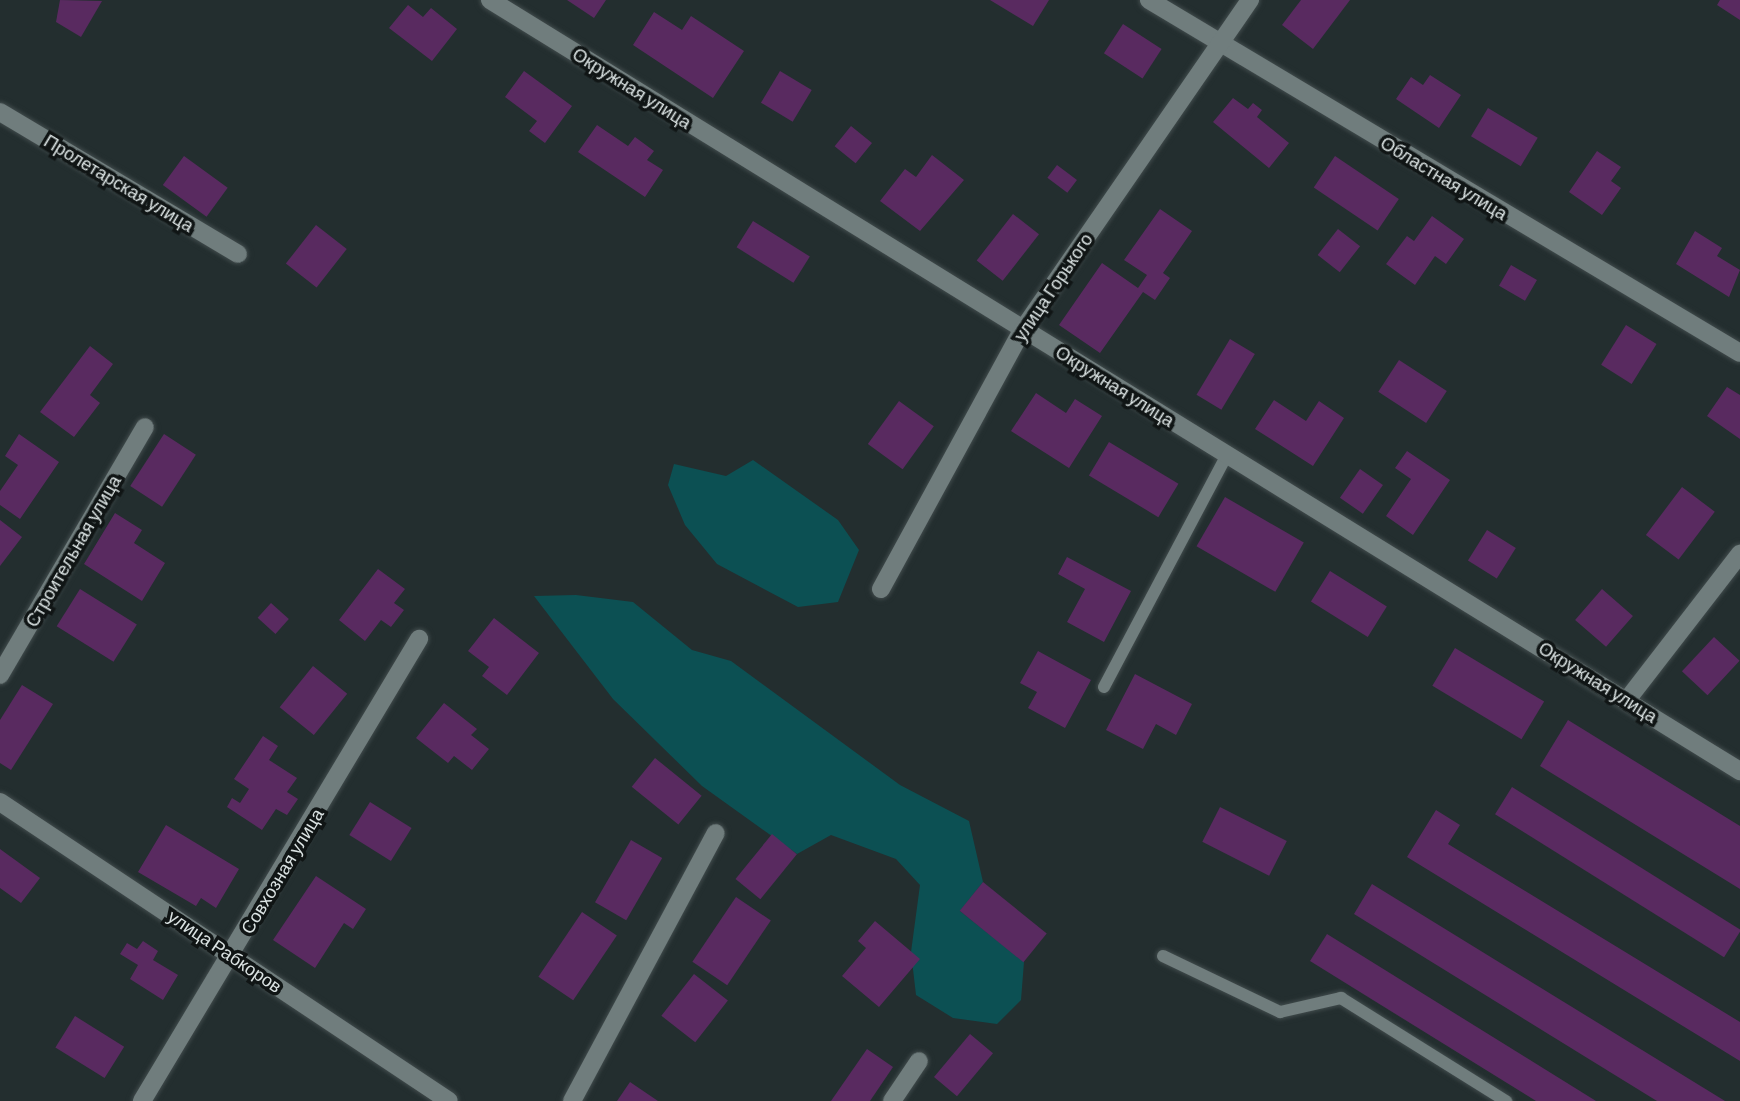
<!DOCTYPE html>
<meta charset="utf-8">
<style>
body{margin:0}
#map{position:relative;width:1740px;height:1101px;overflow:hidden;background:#232e2f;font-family:Barlow,sans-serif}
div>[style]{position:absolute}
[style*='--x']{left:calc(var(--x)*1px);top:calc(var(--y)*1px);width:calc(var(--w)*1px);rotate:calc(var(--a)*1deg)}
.green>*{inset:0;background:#0c5053}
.building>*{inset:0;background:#592a60;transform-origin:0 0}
.roads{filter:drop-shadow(0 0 2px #414b4c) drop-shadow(0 0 2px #414b4c)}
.lane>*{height:12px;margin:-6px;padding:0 6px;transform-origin:6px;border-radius:6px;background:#707d7d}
.street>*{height:18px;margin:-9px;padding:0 9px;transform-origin:9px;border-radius:9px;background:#707d7d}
span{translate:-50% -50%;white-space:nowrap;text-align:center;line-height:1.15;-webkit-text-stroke:7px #101515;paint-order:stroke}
.street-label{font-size:18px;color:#dbe3e3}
</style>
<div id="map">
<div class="green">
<div style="clip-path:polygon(753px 460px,838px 520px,859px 550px,838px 602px,798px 607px,717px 564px,685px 525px,668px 485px,674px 464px,726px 476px)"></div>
<div style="clip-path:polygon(576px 595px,633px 602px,692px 650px,731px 661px,900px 785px,969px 821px,983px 882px,960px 911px,1024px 962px,1021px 1000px,997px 1024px,953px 1018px,916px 995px,911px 952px,920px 885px,896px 859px,831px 835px,797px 854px,702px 786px,613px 699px,534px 596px)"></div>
</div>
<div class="building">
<div style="clip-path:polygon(60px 0,102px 1px,81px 37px,56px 22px)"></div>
<div style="clip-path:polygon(567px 0,606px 0,594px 18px)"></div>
<div style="clip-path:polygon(990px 0,1049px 0,1033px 26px)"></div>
<div style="clip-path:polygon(1301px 0,1350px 0,1313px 49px,1282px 25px)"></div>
<div style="clip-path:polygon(1720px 0,1740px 0,1740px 20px,1717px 5px)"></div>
<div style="clip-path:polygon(408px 5px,423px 17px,431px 8px,457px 29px,432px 61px,389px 28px)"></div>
<div style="clip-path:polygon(654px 12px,682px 30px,691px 16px,744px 51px,713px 98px,633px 45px)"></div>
<div style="left:1123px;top:24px;width:46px;height:35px;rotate:33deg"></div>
<div style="clip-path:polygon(524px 71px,572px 106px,545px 143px,529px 131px,537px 121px,505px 97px)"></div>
<div style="left:780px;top:71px;width:37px;height:37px;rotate:31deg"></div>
<div style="clip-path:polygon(1430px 75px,1461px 95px,1439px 128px,1396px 99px,1411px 77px,1423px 85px)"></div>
<div style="clip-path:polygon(1233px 98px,1248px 109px,1253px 103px,1262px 110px,1257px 117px,1289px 143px,1269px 168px,1213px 122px)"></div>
<div style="left:1488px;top:108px;width:58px;height:33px;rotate:31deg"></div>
<div style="clip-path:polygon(597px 125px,628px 146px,635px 137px,654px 151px,647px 160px,663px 170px,645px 197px,578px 152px)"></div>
<div style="left:851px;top:126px;width:27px;height:26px;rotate:39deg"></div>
<div style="clip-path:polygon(1597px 151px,1621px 167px,1611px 181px,1621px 188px,1602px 215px,1569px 192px)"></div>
<div style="clip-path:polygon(932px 155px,964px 180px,920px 231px,880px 201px,905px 169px,916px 177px)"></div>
<div style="left:184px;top:156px;width:54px;height:36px;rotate:36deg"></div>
<div style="left:1335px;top:156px;width:77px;height:38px;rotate:34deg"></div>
<div style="left:1057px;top:165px;width:25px;height:16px;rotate:37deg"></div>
<div style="clip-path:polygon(1160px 209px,1192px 231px,1163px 273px,1170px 278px,1155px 300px,1143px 292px,1100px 353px,1059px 325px,1102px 263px,1138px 288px,1147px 275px,1124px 260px)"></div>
<div style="left:1013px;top:214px;width:33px;height:59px;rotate:38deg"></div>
<div style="clip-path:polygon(1432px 216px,1464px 239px,1446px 264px,1435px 256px,1415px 285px,1386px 264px,1407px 236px,1414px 241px)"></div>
<div style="left:753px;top:221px;width:67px;height:31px;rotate:32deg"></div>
<div style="left:316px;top:225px;width:39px;height:49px;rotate:38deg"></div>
<div style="left:1338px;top:229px;width:28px;height:33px;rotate:38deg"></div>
<div style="clip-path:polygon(1695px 231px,1722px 248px,1717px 256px,1740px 270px,1729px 297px,1676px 264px)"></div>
<div style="left:1511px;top:265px;width:30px;height:24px;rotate:30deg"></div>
<div style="left:1626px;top:325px;width:36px;height:47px;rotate:32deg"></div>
<div style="left:1230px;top:339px;width:29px;height:65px;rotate:31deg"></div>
<div style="clip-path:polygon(90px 346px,113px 364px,90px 395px,100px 403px,74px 437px,40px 412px)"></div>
<div style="left:1399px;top:360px;width:57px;height:38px;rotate:33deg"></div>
<div style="clip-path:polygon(1727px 387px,1740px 395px,1740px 439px,1707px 416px)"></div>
<div style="clip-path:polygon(1036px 393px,1066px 413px,1075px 399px,1102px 416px,1069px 468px,1011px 431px)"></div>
<div style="clip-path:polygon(1274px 400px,1306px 421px,1319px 401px,1344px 418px,1313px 466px,1255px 429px)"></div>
<div style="left:899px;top:401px;width:43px;height:53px;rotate:36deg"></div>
<div style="clip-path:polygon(19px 434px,59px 462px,20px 519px,0 505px,0 491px,18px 465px,5px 456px)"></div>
<div style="left:164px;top:434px;width:38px;height:62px;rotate:33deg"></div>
<div style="left:1109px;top:442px;width:81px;height:39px;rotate:31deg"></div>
<div style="clip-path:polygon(1407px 451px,1450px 480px,1413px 535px,1386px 516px,1411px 479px,1395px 468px)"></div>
<div style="left:1360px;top:469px;width:28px;height:35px;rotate:35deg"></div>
<div style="left:1682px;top:487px;width:41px;height:60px;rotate:37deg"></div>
<div style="left:1225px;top:497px;width:91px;height:57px;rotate:30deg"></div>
<div style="clip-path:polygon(115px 513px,142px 530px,134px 543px,165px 563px,142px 601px,84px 564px)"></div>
<div style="clip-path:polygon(0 520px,22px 537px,0 566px)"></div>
<div style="left:1487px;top:530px;width:34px;height:36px;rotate:32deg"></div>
<div style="clip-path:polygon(1067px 557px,1131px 591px,1104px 642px,1067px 622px,1085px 589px,1058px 574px)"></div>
<div style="clip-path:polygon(378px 569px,405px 589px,394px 603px,404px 610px,391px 627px,381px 620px,365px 641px,339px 620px)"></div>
<div style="left:1330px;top:571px;width:67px;height:36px;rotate:32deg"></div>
<div style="left:80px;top:589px;width:67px;height:44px;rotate:32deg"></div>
<div style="left:1602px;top:589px;width:41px;height:41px;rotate:41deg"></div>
<div style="left:271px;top:603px;width:24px;height:20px;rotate:42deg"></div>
<div style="clip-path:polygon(494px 618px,539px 653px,507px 695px,482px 676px,489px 667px,468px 651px)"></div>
<div style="left:1714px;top:637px;width:35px;height:47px;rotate:43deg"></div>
<div style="left:1455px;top:648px;width:104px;height:44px;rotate:31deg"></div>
<div style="clip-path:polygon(1038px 651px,1091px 680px,1065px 728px,1028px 708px,1037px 692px,1020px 683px)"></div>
<div style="left:313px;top:666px;width:44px;height:53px;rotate:39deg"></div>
<div style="clip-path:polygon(1135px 674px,1192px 704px,1176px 735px,1156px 724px,1143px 749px,1106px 730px)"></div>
<div style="clip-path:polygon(22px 685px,53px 704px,11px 770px,0 763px,0 720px)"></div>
<div style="clip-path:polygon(444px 703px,477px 729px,471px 735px,489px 749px,472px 770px,454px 756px,448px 763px,416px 738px)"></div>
<div style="clip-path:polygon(1568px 720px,1740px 826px,1740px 889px,1540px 766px)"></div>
<div style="clip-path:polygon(263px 736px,278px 746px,269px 760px,297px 778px,287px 792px,298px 799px,287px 815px,276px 809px,262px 830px,227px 807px,232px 798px,240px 803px,249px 789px,234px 779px)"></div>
<div style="left:655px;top:758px;width:60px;height:37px;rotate:39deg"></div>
<div style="left:1512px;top:787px;width:270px;height:32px;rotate:32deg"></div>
<div style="left:370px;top:802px;width:49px;height:39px;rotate:32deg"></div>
<div style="left:1220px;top:807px;width:75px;height:39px;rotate:27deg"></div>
<div style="clip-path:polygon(1436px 810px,1460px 825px,1448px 844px,1740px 1022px,1740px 1061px,1407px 857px)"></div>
<div style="clip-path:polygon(166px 825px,239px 869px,216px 908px,201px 898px,196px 906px,138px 872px)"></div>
<div style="left:772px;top:834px;width:32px;height:58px;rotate:39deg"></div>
<div style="left:631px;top:840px;width:36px;height:72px;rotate:30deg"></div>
<div style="clip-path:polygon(0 849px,40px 878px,21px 903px,0 888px)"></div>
<div style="clip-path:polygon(316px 876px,366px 909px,353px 929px,344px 923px,315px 968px,273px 940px)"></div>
<div style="left:983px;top:882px;width:82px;height:37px;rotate:39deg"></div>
<div style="clip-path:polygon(1372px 884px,1725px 1101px,1657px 1101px,1354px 914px)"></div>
<div style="left:736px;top:897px;width:42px;height:78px;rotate:34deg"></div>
<div style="left:582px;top:912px;width:42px;height:78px;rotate:34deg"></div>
<div style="clip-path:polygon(875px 921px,920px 959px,879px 1007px,842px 976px,866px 948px,858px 941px)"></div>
<div style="clip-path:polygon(1327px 934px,1596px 1101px,1536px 1101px,1310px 961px)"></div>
<div style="clip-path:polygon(143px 941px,158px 951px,153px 960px,178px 975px,163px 1000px,130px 979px,138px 965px,120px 954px,127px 943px,137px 949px)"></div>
<div style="left:694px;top:974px;width:43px;height:53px;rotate:38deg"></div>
<div style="left:75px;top:1016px;width:58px;height:37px;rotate:32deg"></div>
<div style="left:970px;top:1034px;width:30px;height:56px;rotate:40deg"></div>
<div style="clip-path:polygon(867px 1049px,893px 1067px,870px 1101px,831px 1101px)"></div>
<div style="clip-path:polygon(630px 1082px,658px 1101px,617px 1101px)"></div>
</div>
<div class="roads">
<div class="lane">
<div style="--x:1104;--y:687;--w:263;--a:-62.1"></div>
<div style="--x:1163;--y:956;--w:130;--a:25.6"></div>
<div style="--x:1280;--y:1012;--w:63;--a:-12.9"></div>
<div style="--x:1341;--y:998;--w:195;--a:32"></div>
</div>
<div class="street">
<div style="--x:490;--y:0;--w:1469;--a:31.67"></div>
<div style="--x:1149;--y:0;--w:688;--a:30.85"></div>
<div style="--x:0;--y:112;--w:277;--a:30.8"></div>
<div style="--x:881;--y:589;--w:296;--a:-61.4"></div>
<div style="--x:1023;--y:329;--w:400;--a:-55.4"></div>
<div style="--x:0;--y:675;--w:287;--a:-59.7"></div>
<div style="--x:1627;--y:700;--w:185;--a:-52.3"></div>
<div style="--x:0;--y:802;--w:539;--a:33.66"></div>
<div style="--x:142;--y:1101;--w:539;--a:-59.05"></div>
<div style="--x:572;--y:1101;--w:304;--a:-61.8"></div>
<div style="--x:892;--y:1101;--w:48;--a:-56"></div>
</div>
</div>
<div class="street-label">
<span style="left:632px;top:88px;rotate:32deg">Окружная улица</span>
<span style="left:1444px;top:178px;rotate:31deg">Областная улица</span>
<span style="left:119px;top:183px;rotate:31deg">Пролетарская улица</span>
<span style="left:1053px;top:287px;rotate:-56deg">улица Горького</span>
<span style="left:1115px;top:386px;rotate:32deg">Окружная улица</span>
<span style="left:73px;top:551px;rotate:-60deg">Строительная улица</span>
<span style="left:1598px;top:682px;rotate:32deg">Окружная улица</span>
<span style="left:282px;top:871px;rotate:-59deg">Совхозная улица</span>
<span style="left:225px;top:951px;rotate:34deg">улица Рабкоров</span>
</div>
</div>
